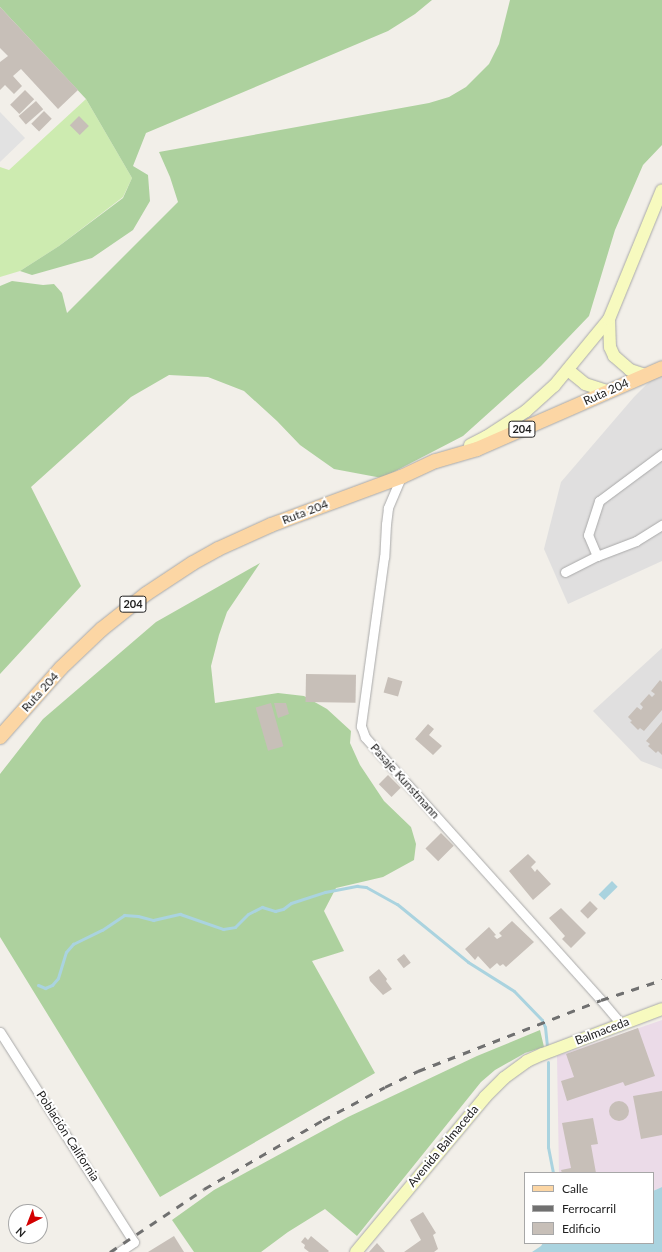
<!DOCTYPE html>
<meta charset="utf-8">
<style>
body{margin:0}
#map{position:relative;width:662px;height:1252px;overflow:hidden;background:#f2efe9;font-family:Lato,sans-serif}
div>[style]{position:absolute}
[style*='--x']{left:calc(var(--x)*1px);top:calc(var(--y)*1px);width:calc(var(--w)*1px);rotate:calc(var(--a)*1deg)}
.residential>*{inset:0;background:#e0dfdf}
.industrial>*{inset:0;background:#ebdbe8}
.grass>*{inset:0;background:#cdebb0}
.forest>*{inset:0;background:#add19e}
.parking>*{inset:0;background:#e2e2e2}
.water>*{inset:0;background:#aad3df;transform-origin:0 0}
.stream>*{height:3px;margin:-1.5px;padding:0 1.5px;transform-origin:1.5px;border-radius:1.5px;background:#aad3df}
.building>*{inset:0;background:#c7bfb8;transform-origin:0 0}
.round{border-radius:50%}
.roads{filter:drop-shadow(0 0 1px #a9a9a9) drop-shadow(0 0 1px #a9a9a9)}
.minor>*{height:9px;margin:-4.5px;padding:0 4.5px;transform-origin:4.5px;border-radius:4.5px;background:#fff}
.secondary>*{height:12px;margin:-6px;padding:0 6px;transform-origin:6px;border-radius:6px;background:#f7fabf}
.primary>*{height:14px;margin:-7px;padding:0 7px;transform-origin:7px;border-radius:7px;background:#fcd6a4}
.rail>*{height:3px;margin-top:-1.5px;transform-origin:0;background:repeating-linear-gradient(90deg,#707070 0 8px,transparent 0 16px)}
span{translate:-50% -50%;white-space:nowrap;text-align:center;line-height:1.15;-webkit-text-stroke:4px #fff;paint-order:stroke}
.shield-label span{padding:1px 3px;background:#fff;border:1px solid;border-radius:3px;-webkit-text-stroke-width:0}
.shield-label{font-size:11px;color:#222;font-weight:700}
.street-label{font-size:12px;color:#222}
.legend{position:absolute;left:524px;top:1172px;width:130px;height:72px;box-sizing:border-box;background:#fff;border:1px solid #a7a7a7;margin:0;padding:5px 7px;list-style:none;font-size:12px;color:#222}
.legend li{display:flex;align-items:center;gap:8px;height:20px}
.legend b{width:20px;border:1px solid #a7a7a7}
.north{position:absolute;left:8px;top:1204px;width:40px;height:40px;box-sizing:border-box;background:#fff;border:1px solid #a7a7a7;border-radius:50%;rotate:222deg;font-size:11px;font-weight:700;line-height:16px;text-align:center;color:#222}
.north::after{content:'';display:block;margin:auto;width:14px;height:18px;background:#d30001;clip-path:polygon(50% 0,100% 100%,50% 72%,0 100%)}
</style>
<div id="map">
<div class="residential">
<div style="clip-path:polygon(662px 369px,662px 561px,568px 604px,544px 549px,561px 482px,634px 397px)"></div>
<div style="clip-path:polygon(662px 648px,662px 769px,641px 761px,593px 711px)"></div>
</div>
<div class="industrial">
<div style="clip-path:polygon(662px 1020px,662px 1187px,653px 1191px,653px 1173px,559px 1173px,557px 1056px)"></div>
</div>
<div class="grass">
<div style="clip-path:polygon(86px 99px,132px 178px,123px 197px,59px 246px,20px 271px,0 277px,0 167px,9px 170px)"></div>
</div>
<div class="forest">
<div style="clip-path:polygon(0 0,432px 0,415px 14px,388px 31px,146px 133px,133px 166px,148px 175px,150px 201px,133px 230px,92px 258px,32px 275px,20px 271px,59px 246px,123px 198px,132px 178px,86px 99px,0 7px)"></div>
<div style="clip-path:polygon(510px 0,662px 0,662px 145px,643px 165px,615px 230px,589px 316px,541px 366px,463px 436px,382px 478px,334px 469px,300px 445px,277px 421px,244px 391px,208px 377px,169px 375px,131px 397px,31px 487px,81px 586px,0 674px,0 286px,12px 281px,43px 285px,54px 284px,62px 293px,67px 313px,178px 202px,170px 177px,159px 152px,429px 103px,449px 97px,466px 87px,489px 64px,499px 44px)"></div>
<div style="clip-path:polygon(260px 563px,227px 612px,219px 635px,211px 666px,215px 703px,278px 693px,304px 696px,327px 709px,351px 731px,350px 743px,360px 765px,384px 801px,411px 827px,416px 844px,414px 860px,383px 877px,336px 888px,324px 911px,344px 951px,312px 961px,375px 1073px,160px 1197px,0 937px,0 774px,43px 719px,156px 622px)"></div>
<div style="clip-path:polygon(540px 1030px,544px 1047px,525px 1053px,495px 1070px,481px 1082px,357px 1236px,325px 1209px,288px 1232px,261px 1252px,194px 1252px,172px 1220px,214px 1190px,348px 1117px,477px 1056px)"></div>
</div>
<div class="parking">
<div style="clip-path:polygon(0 112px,25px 138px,0 162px)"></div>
</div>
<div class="water">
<div style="left:612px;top:881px;width:8px;height:19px;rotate:45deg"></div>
<div style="clip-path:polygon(662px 1187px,662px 1252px,532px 1252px,541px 1246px,543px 1243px,653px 1243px,653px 1191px)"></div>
</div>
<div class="stream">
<div style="--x:38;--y:985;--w:8;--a:23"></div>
<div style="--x:45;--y:988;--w:8;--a:-23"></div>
<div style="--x:52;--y:985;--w:9;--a:-49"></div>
<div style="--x:58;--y:978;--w:27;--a:-73"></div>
<div style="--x:66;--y:952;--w:11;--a:-49"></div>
<div style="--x:73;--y:944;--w:32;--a:-26"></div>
<div style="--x:102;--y:930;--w:27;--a:-34"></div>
<div style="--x:124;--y:915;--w:14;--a:4"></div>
<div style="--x:138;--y:916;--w:16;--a:15"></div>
<div style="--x:153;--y:920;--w:28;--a:-13"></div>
<div style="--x:180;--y:914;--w:46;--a:19.2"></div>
<div style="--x:223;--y:929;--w:12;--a:-9"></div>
<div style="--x:235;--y:927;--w:18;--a:-45"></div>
<div style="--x:248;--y:914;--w:16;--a:-27"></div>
<div style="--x:262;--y:907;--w:14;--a:17"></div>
<div style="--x:275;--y:911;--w:8;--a:-14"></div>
<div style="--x:283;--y:909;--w:10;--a:-37"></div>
<div style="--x:291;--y:903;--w:36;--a:-18"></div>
<div style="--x:325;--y:892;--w:33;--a:-11"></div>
<div style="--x:357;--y:886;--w:9;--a:6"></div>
<div style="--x:366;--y:887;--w:35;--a:29"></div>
<div style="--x:397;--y:904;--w:92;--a:39.2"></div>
<div style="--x:468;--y:962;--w:54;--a:32.2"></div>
<div style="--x:514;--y:991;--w:40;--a:46"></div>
<div style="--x:542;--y:1020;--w:8;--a:67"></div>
<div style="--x:545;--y:1027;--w:18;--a:84"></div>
<div style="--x:548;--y:1062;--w:85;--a:90"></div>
<div style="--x:548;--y:1147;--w:26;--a:79"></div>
</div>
<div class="building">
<div style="clip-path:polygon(0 7px,78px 90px,58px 109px,21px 69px,13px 76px,22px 86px,14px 94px,5px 85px,0 90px,0 62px,8px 56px,0 48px)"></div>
<div style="left:25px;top:90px;width:13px;height:21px;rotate:45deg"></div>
<div style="left:36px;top:101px;width:11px;height:23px;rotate:49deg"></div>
<div style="left:44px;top:111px;width:11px;height:18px;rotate:45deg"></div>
<div style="left:79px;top:116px;width:14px;height:13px;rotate:45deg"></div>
<div style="left:306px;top:674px;width:50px;height:28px;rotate:1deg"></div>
<div style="left:388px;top:677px;width:15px;height:16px;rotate:16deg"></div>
<div style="clip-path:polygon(660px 680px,662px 682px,662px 710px,644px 731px,640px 728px,638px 730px,630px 722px,632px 721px,628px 717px,637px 707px,641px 710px,643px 707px,640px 704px,649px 694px,652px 697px,655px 694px,651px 691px)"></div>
<div style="left:271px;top:703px;width:45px;height:16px;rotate:74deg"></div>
<div style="clip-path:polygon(274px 703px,286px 703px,289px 714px,278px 718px)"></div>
<div style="clip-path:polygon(662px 722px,662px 755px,658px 751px,656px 753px,648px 746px,650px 744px,646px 741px)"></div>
<div style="clip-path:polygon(428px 724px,434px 729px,429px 735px,442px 746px,433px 755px,415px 739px)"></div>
<div style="left:388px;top:775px;width:18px;height:13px;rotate:45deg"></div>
<div style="left:441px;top:833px;width:18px;height:22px;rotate:45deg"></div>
<div style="clip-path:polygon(528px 854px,536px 862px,531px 867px,535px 872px,537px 869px,551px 884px,533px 900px,509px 871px)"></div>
<div style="left:590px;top:901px;width:11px;height:14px;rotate:45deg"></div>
<div style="clip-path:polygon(561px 908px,586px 933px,571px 948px,562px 939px,565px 936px,549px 918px)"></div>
<div style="clip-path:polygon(512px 921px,534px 942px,506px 967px,503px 964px,500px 966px,497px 963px,490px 969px,478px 956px,475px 960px,465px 949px,489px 927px,496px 935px,494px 936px,497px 939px,502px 936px,499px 933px)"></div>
<div style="left:404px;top:954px;width:11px;height:9px;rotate:52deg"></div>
<div style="clip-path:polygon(379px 969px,387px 979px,386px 981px,392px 989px,383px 995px,370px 981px,369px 977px)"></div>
<div style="clip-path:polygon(638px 1028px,655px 1076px,625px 1086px,623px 1082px,567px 1101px,561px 1081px,574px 1077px,566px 1054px)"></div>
<div style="clip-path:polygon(662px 1091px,662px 1135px,641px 1139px,633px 1096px)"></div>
<div class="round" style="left:609px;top:1101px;width:20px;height:20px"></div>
<div style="clip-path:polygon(593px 1118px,598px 1144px,591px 1145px,596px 1173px,562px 1173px,561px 1170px,571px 1168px,562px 1123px)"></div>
<div style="clip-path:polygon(423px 1212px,436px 1233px,433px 1235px,438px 1249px,434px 1252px,404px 1252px,421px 1240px,410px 1220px)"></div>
<div style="clip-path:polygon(174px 1236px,184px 1252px,148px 1252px)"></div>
<div style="clip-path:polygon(311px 1236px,329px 1251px,328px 1252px,309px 1252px,304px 1248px,305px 1245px,301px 1242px,305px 1237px,308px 1240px)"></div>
<div style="clip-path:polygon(377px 1243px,385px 1252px,369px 1252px)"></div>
</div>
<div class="roads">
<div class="minor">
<div style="--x:401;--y:477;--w:34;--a:113"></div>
<div style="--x:388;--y:508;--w:16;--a:97"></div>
<div style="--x:386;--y:524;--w:33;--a:93"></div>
<div style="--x:384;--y:557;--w:171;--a:97.8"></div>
<div style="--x:361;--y:726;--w:12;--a:70"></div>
<div style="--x:365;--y:737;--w:353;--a:48.1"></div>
<div style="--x:601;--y:1000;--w:31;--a:50"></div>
<div style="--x:597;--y:556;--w:23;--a:-113"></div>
<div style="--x:588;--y:535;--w:36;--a:-72"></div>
<div style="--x:599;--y:501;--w:79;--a:-36.7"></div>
<div style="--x:565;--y:572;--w:36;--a:-27"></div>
<div style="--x:597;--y:556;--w:42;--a:-21"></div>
<div style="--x:636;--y:541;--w:31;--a:-32"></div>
<div style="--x:0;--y:1032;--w:249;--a:57.5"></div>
<div style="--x:134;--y:1242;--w:18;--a:146"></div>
</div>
<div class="secondary">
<div style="--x:609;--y:319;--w:28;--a:88"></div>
<div style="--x:610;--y:347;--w:10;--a:66"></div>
<div style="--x:614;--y:356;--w:21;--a:41"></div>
<div style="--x:630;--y:370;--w:16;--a:18"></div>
<div style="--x:568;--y:370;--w:22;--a:39"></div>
<div style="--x:585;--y:384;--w:22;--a:18"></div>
<div style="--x:470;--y:445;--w:18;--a:-27"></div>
<div style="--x:486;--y:437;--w:48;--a:-33"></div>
<div style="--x:526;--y:411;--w:38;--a:-42"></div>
<div style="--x:554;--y:386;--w:87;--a:-50.6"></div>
<div style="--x:609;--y:319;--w:139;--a:-67.7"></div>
<div style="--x:356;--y:1252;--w:202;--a:-50.2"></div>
<div style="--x:485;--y:1097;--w:27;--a:-45"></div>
<div style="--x:504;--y:1078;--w:29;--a:-36"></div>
<div style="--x:527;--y:1061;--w:17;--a:-24"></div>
<div style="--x:543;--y:1054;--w:127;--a:-20.7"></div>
</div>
<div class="primary">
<div style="--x:0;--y:737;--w:92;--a:-48.5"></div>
<div style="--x:61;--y:668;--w:57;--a:-43.6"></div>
<div style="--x:102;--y:629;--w:56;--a:-38.5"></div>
<div style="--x:146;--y:594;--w:56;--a:-33.4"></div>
<div style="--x:193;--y:563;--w:29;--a:-29"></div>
<div style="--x:218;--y:549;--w:58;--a:-24.4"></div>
<div style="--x:271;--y:525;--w:139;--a:-20.3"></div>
<div style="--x:401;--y:477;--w:38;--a:-25"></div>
<div style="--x:436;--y:461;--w:43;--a:-16.3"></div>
<div style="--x:477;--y:449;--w:202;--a:-23.6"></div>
</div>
</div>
<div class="rail">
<div style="--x:110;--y:1252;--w:113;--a:-33.8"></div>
<div style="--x:204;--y:1189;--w:138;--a:-30.1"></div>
<div style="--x:323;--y:1120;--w:70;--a:-28"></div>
<div style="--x:385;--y:1087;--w:37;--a:-26"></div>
<div style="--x:418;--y:1071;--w:196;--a:-21.2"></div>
<div style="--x:601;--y:1000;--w:64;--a:-18.2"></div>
</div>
<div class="shield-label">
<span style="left:522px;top:429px">204</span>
<span style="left:133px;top:604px">204</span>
</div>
<div class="street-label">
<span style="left:606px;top:392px;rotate:-24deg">Ruta 204</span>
<span style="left:305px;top:512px;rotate:-21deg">Ruta 204</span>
<span style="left:40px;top:692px;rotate:-48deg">Ruta 204</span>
<span style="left:405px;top:781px;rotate:48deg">Pasaje Kunstmann</span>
<span style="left:602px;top:1031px;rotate:-21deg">Balmaceda</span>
<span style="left:68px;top:1136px;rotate:57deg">Población California</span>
<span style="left:443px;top:1146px;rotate:-50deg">Avenida Balmaceda</span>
</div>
<ul class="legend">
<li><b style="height:5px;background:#fcd6a4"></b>Calle</li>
<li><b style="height:5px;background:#707070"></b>Ferrocarril</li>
<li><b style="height:11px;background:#c7bfb8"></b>Edificio</li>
</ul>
<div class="north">N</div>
</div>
